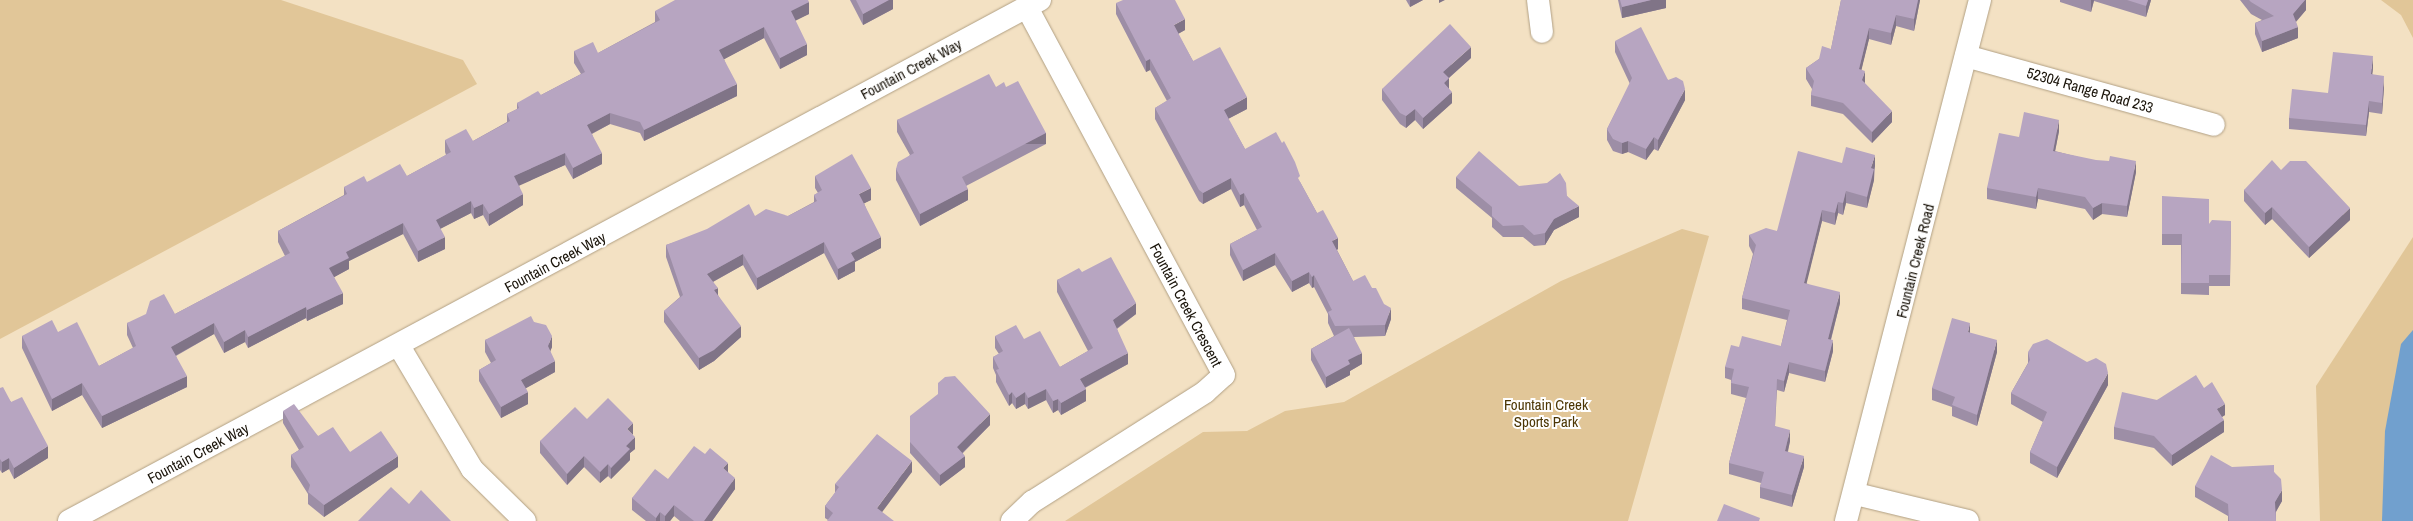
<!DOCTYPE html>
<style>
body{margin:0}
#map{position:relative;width:2413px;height:521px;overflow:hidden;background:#f3e1c3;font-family:"Archivo Narrow",sans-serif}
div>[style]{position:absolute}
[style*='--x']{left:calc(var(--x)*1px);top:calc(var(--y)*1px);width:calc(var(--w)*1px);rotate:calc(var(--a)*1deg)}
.green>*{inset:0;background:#e1c698}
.water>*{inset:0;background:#71a0ce}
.roads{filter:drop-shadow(0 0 1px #b1a084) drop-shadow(0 0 1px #b1a084)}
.street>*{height:22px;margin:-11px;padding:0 11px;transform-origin:11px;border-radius:11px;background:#fff}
.wall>*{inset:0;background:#9d8ea6}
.shaded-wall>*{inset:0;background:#807487;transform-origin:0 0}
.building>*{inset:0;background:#b7a5c1}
span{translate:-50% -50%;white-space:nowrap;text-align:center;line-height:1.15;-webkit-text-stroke:4px #fff;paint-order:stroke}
.street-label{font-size:15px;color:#191309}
.park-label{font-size:15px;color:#4c3604}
</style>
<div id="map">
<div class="green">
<div style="clip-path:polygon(0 0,281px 0,463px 60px,477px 84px,0 339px)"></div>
<div style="clip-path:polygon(2381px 0,2413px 0,2413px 38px,2401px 15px)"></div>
<div style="clip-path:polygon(1682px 229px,1709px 236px,1628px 521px,1065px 521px,1203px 432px,1247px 431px,1285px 411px,1344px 402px,1561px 281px)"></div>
<div style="clip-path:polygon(2413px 237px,2413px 521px,2320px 521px,2316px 386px)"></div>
</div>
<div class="water">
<div style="clip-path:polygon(2413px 330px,2413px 521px,2382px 521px,2385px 431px,2401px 344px)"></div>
</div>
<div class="roads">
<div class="street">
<div style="--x:1538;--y:0;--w:32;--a:83"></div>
<div style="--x:1966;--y:56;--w:257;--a:15.5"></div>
<div style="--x:399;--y:346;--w:143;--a:59.3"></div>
<div style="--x:472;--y:469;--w:74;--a:44.5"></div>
<div style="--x:1856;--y:494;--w:115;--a:13.6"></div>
<div style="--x:69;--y:521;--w:1102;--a:-28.22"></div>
<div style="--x:1012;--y:521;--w:28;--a:-44"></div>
<div style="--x:1032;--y:502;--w:205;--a:-32.4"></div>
<div style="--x:1205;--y:392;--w:25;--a:-42"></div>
<div style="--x:1224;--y:375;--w:417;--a:-118.2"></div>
<div style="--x:1846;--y:521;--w:538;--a:-75.58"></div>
</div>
</div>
<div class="wall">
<div style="clip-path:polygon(808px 0,809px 14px,795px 20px,807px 55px,780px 69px,764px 38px,724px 59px,737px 96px,644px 141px,640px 133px,610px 124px,592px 134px,602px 164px,573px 179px,565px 165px,519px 185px,523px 205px,489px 226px,483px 215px,474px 219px,471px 213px,440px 229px,445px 249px,418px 262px,403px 234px,349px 261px,349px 269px,334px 277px,343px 304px,307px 321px,306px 318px,248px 348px,245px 342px,224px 353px,214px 334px,176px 356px,187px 387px,102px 428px,82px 395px,52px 411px,22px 348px,22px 336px,58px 332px,99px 366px,133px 348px,127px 335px,127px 323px,175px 314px,285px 256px,278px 242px,278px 231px,344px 195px,344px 187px,367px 182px,407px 176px,446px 155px,445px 152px,445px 140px,473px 141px,507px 122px,507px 114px,517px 109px,517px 103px,541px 95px,581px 74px,574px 63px,574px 51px,598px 53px,655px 22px,655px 11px)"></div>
<div style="clip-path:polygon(850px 0,893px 0,893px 9px,863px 25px)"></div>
<div style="clip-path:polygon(1406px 0,1423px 0,1410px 7px)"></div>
<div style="clip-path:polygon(1618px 0,1666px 0,1666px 8px,1622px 18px)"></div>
<div style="clip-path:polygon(1841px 0,1920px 0,1914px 31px,1896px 26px,1891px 45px,1869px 39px,1861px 70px,1864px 83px,1892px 122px,1872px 143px,1843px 114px,1811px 106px,1811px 95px,1812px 89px,1806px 79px,1806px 68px,1819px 59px,1831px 49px)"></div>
<div style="clip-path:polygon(2060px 0,2151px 0,2146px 17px,2094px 1px,2091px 12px,2060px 2px)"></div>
<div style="clip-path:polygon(2240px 0,2306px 0,2306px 10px,2296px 22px,2298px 38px,2262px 52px,2255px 34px,2255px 23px,2262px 20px,2251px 14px)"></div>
<div style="clip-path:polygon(1116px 3px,1185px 30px,1178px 34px,1193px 61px,1247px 109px,1228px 119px,1245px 149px,1300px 182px,1317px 213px,1338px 249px,1337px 250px,1353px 281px,1372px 288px,1391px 319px,1385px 336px,1354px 337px,1362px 364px,1350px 371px,1350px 375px,1326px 388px,1311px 360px,1311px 349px,1334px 336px,1328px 323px,1328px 314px,1314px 287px,1312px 288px,1309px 283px,1292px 292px,1275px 265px,1243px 281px,1230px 255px,1230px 244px,1257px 230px,1244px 205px,1240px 207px,1231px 189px,1203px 204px,1199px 201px,1155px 119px,1155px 108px,1167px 101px,1150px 70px,1146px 72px,1116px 14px)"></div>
<div style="clip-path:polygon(1615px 41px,1668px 80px,1685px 100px,1658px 151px,1654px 149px,1646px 160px,1628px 152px,1622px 154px,1613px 151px,1607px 140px,1607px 129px,1630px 84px,1615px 52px)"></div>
<div style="clip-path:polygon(1471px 58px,1449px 78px,1449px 89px,1452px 103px,1423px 129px,1415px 120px,1406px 128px,1400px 124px,1382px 100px,1382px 89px)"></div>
<div style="clip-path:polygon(2373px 68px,2372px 74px,2384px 87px,2382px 114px,2369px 112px,2366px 136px,2289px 129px,2289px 118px,2328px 93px)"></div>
<div style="clip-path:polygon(996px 87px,1006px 87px,1046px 144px,966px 186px,968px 200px,920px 226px,896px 180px,896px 169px,910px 155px,897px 132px,897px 120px)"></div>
<div style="clip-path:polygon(2059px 131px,2055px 151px,2136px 172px,2127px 217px,2102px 214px,2093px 220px,2085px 209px,2038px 199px,2036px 209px,1987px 199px,1987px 188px,2019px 137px)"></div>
<div style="clip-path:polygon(1842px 163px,1875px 166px,1874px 180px,1867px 208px,1846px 203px,1843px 215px,1838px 213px,1835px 225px,1822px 221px,1806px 283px,1840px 303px,1831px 340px,1833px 351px,1825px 382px,1789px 373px,1784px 392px,1777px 390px,1775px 426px,1790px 441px,1788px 452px,1804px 467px,1792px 507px,1760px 498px,1760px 487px,1761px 483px,1729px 474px,1729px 463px,1746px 398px,1731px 394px,1731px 380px,1725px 378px,1725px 367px,1739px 347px,1781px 346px,1787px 320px,1742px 309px,1742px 298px,1753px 254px,1749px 246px,1749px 235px,1777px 231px)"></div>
<div style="clip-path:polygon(2281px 170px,2350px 220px,2309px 258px,2272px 219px,2265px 225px,2244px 201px,2244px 190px)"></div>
<div style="clip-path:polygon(815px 176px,871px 200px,864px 203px,881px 248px,855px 262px,855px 271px,838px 280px,824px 253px,757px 290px,743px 265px,713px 282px,718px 295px,741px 337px,714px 361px,699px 370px,664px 322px,664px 311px,680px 297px,666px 257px,666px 245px,755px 216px,788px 216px,814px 202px,814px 195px,818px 193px,815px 188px)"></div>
<div style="clip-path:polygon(1456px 177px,1519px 186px,1567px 196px,1579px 217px,1554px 230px,1545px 245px,1534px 246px,1523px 237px,1503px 237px,1492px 227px,1492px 218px,1456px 188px)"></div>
<div style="clip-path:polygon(2162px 196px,2209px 224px,2231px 221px,2230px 286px,2209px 286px,2209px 295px,2181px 294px,2181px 245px,2162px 245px)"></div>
<div style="clip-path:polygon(1082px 272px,1136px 314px,1117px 329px,1128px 364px,1085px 388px,1086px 401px,1061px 415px,1058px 410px,1053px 413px,1046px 400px,1028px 409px,1025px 404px,1016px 409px,1012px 403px,1009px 406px,996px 382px,996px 375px,993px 368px,993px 357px,999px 354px,995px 348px,995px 336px,1024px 339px,1060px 367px,1088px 351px,1057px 292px,1057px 280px)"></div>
<div style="clip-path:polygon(534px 322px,552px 347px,550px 351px,555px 372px,526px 388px,528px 404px,501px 418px,479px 381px,479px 370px,491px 363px,485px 352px,485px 340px)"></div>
<div style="clip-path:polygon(1970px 333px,1997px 352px,1977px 426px,1952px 416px,1952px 407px,1932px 400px,1932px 388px)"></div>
<div style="clip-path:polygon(2028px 352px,2108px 385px,2057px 478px,2030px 463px,2030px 452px,2043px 422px,2011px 404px,2011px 393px,2028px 363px)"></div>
<div style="clip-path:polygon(0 388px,11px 402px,48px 458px,14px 479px,9px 469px,2px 473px,0 470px)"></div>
<div style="clip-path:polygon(2204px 388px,2225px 415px,2222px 417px,2224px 432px,2172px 466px,2154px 448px,2114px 439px,2114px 427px,2157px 400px)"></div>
<div style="clip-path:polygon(283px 411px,318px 436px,350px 452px,398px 467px,324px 517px,308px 504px,308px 494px,291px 467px,291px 455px,299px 450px,283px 423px)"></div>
<div style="clip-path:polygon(910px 416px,990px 425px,963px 453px,965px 467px,940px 486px,910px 453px)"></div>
<div style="clip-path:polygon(587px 419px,632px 435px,635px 449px,630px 453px,630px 460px,611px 479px,608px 476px,600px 483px,584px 467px,567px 485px,540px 453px,540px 441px)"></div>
<div style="clip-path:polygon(2232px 467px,2274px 472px,2282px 501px,2276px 512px,2276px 521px,2228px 521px,2228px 516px,2195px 497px,2195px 486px)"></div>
<div style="clip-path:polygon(728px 472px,735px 489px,712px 521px,680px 521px,674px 516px,670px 521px,646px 521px,632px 510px,632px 498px,668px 479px)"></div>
<div style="clip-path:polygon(912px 472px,828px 520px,825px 518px,825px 506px,835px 493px,835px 484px)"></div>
</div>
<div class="shaded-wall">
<div style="clip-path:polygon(888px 0,893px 0,893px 9px,863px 25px,863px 14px)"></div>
<div style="clip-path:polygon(1410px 0,1423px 0,1410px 7px)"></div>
<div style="clip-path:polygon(1439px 0,1445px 0,1439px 3px)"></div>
<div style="clip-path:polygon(1651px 0,1666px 0,1666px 8px,1622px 18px,1622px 7px)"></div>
<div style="clip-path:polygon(1918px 0,1920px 0,1914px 31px,1914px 19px)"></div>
<div style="clip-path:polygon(2091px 0,2094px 0,2091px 12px)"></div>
<div style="clip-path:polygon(2148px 0,2151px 0,2146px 17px,2146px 6px)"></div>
<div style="clip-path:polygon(2305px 0,2306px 0,2306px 10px,2293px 25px,2293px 14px)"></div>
<div style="clip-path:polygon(809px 2px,809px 14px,791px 23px,791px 11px)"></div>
<div style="clip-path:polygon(1896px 15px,1896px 26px,1891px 45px,1891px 33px)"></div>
<div style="clip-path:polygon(1185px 19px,1185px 30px,1174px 36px,1174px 25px)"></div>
<div style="clip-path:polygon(764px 27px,764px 38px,719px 62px,719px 50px)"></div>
<div style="clip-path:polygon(2298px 27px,2298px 38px,2262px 52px,2262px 41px)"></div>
<div style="clip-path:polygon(1869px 28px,1869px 39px,1859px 80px,1859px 69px)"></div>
<div style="clip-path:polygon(807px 44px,807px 55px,780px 69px,780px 58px)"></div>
<div style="clip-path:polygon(1471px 47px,1471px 58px,1443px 83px,1443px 72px)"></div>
<div style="clip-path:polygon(2373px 56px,2373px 68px,2371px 86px,2371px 74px)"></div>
<div style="clip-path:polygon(1150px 59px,1150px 70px,1146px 72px,1146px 61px)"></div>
<div style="clip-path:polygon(1865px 71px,1865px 82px,1862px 92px,1862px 80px)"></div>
<div style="clip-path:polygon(2384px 76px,2384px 87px,2382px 114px,2382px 103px)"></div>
<div style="clip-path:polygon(1449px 78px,1449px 90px,1444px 83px)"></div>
<div style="clip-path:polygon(737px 84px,737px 96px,644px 141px,644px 130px)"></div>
<div style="clip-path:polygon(1685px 89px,1685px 100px,1658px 151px,1658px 140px)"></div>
<div style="clip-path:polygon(1452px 92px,1452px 103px,1423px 129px,1423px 118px)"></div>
<div style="clip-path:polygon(1247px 97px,1247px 109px,1224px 121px,1224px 110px)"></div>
<div style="clip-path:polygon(2369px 101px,2369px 112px,2366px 136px,2366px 125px)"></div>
<div style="clip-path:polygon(1415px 109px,1415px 120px,1406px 128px,1406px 116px)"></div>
<div style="clip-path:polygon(1892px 111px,1892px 122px,1872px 143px,1872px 132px)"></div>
<div style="clip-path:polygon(610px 113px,610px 124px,587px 136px,587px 125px)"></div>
<div style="clip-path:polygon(2059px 120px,2059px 131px,2053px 162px,2053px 151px)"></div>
<div style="left:1046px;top:133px;width:11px;height:95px;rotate:90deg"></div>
<div style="clip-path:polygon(1654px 137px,1654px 149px,1646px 160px,1646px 149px)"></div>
<div style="clip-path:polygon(1628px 141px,1628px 152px,1622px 154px,1622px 143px)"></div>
<div style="clip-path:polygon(565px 153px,565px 165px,514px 188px,514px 176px)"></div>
<div style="clip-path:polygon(602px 153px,602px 164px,573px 179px,573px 168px)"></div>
<div style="clip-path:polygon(1875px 155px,1875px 166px,1873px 173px,1874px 169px,1874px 180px,1867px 208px,1867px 197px,1871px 168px)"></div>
<div style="clip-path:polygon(2136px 161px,2136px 172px,2127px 217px,2127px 206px)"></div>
<div style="clip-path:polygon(1231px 178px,1231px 189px,1203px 204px,1203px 193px)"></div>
<div style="clip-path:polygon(871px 188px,871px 200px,859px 206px,859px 194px)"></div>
<div style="clip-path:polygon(2038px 188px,2038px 199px,2036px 209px,2036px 197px)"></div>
<div style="clip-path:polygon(968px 189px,968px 200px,920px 226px,920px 214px)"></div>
<div style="clip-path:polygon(1846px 191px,1846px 203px,1843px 215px,1843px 203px)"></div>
<div style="clip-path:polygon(1244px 193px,1244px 205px,1240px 207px,1240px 195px)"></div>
<div style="clip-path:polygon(523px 194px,523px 205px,489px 226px,489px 214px)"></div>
<div style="clip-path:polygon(471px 201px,471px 213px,436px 231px,436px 220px)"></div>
<div style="clip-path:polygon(1838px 202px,1838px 213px,1835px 225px,1835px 213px)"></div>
<div style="clip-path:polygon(2102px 203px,2102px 214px,2093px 220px,2093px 208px)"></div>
<div style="clip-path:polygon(483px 204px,483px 215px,474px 219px,474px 208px)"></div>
<div style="clip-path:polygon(1579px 206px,1579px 217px,1554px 230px,1545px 245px,1545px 233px,1554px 219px)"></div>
<div style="clip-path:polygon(2272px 207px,2272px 219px,2265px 225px,2265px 213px)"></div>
<div style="clip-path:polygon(2350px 208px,2350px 220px,2309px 258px,2309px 247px)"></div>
<div style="clip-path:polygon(1822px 210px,1822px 221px,1804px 294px,1804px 283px)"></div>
<div style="clip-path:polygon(403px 223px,403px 234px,349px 261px,349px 269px,329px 280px,329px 268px,346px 252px)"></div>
<div style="clip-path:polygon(445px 237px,445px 249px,418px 262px,418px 251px)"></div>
<div style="clip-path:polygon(881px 237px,881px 248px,855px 262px,855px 271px,838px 280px,838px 269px,851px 253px)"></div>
<div style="clip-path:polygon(1338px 238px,1338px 249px,1332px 252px,1332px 241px)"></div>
<div style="clip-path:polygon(824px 242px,824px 253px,757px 290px,757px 278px)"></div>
<div style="clip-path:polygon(1275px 253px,1275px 265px,1243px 281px,1243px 270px)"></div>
<div style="clip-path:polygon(743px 254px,743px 265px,707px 285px,707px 274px)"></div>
<div style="clip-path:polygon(1309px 272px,1309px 283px,1292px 292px,1292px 281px)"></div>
<div style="clip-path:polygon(1314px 275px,1314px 287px,1312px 288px,1312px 277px)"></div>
<div style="clip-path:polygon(718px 288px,718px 299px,714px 290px)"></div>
<div style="clip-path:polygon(1840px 292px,1840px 303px,1828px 350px,1828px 339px)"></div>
<div style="clip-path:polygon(343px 293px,343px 304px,307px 321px,307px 310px)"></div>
<div style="clip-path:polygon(1136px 303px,1136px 314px,1113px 331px,1113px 320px)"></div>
<div style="clip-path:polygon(306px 307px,306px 318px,248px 348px,248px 337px)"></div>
<div style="clip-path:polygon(1391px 308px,1391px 319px,1385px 336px,1385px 325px)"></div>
<div style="clip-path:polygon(214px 323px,214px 334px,171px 358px,171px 347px)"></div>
<div style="clip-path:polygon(1970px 323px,1970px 335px,1968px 332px)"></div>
<div style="clip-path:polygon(741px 326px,741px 337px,714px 361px,699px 370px,699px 358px)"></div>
<div style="clip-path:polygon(245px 330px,245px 342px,224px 353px,224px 342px)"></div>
<div style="clip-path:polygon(552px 336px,552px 347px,548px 357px,548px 346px)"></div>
<div style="clip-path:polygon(1833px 340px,1833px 351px,1825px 382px,1825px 371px)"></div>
<div style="clip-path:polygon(1997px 340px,1997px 352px,1977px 426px,1977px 415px)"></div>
<div style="clip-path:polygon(1128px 353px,1128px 364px,1080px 390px,1080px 379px)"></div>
<div style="clip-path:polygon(1362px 353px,1362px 364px,1350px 371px,1350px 375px,1326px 388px,1326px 377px,1348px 360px)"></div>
<div style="clip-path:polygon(555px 361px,555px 372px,521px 391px,521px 380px)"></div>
<div style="clip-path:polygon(1789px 362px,1789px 373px,1784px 392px,1784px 381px)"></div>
<div style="clip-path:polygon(2108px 373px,2108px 385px,2057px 478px,2057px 467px)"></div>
<div style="clip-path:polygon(187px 376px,187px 387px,102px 428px,102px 416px)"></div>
<div style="clip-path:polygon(82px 383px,82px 395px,52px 411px,52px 399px)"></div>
<div style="clip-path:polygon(1046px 389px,1046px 400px,1028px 409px,1028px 398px)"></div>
<div style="clip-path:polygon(1086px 389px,1086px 401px,1061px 415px,1061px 403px)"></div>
<div style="clip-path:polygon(528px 392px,528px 404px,501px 418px,501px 407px)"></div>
<div style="clip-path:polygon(1012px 392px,1012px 403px,1009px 406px,1009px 395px)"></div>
<div style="clip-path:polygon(1025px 392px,1025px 404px,1016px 409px,1016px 398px)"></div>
<div style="clip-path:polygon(1058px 399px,1058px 410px,1053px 413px,1053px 401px)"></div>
<div style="clip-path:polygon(2225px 404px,2225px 415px,2217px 420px,2217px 409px)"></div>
<div style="clip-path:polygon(990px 414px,990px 425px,957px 458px,957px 447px)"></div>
<div style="clip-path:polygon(2224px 420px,2224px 432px,2172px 466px,2172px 455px)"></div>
<div style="clip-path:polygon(633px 423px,633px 435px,627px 429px)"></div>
<div style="clip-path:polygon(1790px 430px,1790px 441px,1785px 462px,1785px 451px)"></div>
<div style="clip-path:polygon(635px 437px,635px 449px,630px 453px,630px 460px,611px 479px,611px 468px,626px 446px)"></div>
<div style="clip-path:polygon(48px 446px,48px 458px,14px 479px,14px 468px)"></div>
<div style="clip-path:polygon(398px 456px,398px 467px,324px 517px,324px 505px)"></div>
<div style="clip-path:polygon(584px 456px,584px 467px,567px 485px,567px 474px)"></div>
<div style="clip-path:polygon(965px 456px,965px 467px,940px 486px,940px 475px)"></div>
<div style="clip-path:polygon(1804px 456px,1804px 467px,1792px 507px,1792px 495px)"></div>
<div style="clip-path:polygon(9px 458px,9px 469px,2px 473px,2px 462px)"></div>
<div style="clip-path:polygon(912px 461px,912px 472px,877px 519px,877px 508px)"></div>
<div style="clip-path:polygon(728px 463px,728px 474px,723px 468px)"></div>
<div style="clip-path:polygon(608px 464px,608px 476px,600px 483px,600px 472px)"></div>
<div style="clip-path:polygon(735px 478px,735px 489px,712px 521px,704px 521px)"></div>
<div style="clip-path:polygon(2282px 490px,2282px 501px,2275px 513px,2275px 502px)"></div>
<div style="clip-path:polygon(674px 505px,674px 516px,670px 521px,665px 521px,665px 516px)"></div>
<div style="clip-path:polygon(660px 512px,660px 521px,656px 521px,656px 518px)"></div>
</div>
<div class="building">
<div style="clip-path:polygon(675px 0,808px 0,809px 2px,791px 11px,807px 44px,780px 58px,764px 27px,719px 50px,737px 84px,644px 130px,640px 122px,610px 113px,587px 125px,602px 153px,573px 168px,565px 153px,514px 176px,523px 194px,489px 214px,483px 204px,474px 208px,471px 201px,436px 220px,445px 237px,418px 251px,403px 223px,346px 252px,349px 258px,329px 268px,343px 293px,307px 310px,306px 307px,248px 337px,245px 330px,224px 342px,214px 323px,171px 347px,187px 376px,102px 416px,82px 383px,52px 399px,22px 336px,52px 320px,58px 332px,77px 322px,99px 366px,136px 346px,127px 323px,146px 314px,150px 301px,164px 294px,175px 314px,290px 253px,278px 231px,347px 194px,344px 187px,364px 176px,367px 182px,400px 164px,407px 176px,451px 152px,445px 140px,466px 129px,473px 141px,510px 121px,507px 114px,519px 108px,517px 103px,538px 91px,541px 95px,585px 72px,574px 51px,593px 42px,598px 53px,660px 20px,655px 11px)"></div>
<div style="clip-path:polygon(856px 0,889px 0,863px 14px)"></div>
<div style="clip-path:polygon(1123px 0,1175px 0,1185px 19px,1174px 25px,1193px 61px,1220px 47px,1247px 97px,1224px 110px,1245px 149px,1276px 132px,1282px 143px,1284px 141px,1295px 162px,1300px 176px,1298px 178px,1317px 213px,1323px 210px,1338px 238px,1332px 241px,1353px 281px,1365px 275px,1372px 288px,1376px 288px,1384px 304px,1391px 308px,1385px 325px,1335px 326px,1328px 312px,1332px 310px,1314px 275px,1312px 277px,1309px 272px,1292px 281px,1275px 253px,1243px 270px,1230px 244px,1262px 227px,1244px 193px,1240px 195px,1231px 178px,1203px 193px,1199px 190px,1155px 108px,1171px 98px,1150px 59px,1146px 61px,1116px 3px)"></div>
<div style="clip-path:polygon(1620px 0,1651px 0,1622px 7px)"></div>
<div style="clip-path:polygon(1841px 0,1918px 0,1914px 19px,1896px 15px,1891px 33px,1869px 28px,1859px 69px,1865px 71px,1862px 80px,1892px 111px,1872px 132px,1843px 103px,1811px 95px,1814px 81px,1806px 68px,1819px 59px,1822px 46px,1831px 49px)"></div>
<div style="clip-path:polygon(2127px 0,2148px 0,2146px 6px)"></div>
<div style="clip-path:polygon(2249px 0,2305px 0,2293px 14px,2298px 27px,2262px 41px,2255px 23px,2274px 16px,2251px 2px)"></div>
<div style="clip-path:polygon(1450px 24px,1471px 47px,1443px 72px,1449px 78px,1444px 83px,1452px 92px,1423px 118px,1415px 109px,1406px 116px,1400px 113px,1382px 89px)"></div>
<div style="clip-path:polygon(1641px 27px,1668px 80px,1676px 77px,1683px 81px,1685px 89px,1658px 140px,1654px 137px,1646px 149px,1628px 141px,1622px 143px,1613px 139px,1607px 129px,1632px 78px,1615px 41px)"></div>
<div style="clip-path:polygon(2333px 52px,2373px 56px,2371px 74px,2384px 76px,2382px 103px,2369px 101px,2366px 125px,2289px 118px,2292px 89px,2328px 93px)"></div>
<div style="clip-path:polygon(989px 74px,996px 87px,1004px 82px,1006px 87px,1018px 81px,1046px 133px,962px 177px,968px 189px,920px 214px,896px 169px,898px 162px,914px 153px,897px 120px)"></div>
<div style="clip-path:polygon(2024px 112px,2059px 120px,2053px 151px,2096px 160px,2109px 161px,2110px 156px,2136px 161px,2127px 206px,2102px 203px,2093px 208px,2085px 197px,2038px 188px,2036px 197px,1987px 188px,1999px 133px,2019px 137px)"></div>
<div style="clip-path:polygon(1846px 147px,1875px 155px,1871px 168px,1874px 169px,1867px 197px,1846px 191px,1843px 203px,1838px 202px,1835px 213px,1822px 210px,1804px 283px,1840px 292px,1828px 339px,1833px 340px,1825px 371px,1789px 362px,1784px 381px,1777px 379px,1775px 426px,1790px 430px,1785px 451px,1804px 456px,1792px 495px,1760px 487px,1764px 472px,1729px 463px,1749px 387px,1731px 383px,1734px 369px,1725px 367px,1731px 345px,1739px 347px,1742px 336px,1781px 346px,1790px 310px,1742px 298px,1756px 245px,1749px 235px,1766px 228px,1777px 231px,1798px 151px,1842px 163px)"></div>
<div style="clip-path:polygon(1479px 151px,1519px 186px,1547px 183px,1560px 173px,1566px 183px,1567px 196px,1579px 206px,1554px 219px,1545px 233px,1534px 235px,1523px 225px,1503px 226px,1492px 216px,1492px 207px,1456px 177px)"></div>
<div style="clip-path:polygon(852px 154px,871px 188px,859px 194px,881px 237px,851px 253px,855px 260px,838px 269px,824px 242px,757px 278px,743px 254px,707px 274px,718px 288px,714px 290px,741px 326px,714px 350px,699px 358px,664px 311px,683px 295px,666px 245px,707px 229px,749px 204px,755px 216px,766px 209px,788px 216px,817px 201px,814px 195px,822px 190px,815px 176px)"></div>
<div style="clip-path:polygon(2272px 160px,2281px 170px,2290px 161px,2306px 161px,2350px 208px,2309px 247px,2272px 207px,2265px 213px,2244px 190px)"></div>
<div style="clip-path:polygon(2162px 196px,2209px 199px,2209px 224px,2212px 220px,2231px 221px,2230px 275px,2209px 275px,2209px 283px,2181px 283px,2182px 234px,2162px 234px)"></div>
<div style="clip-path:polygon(1111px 257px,1136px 303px,1113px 320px,1128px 353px,1080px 379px,1086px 389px,1061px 403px,1058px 399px,1053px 401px,1046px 389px,1028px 398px,1025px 392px,1016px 398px,1012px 392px,1009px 395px,996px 370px,999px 369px,993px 357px,1003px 351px,995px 336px,1016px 325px,1024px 339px,1040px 331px,1060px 367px,1093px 348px,1057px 280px,1079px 268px,1082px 272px)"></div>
<div style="clip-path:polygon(531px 316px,534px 322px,546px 325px,552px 336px,548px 346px,555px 361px,521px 380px,528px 392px,501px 407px,479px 370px,496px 360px,485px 340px)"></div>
<div style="clip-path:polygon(1952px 318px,1970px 323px,1968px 332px,1997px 340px,1977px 415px,1952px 405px,1955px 397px,1932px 388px)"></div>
<div style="clip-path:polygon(1349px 328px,1362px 353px,1348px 360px,1350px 364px,1326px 377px,1311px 349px)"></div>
<div style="clip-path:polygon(2047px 339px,2087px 362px,2096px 358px,2106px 364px,2108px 373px,2057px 467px,2030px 452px,2047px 412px,2011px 393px,2030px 360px,2028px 352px,2033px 344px)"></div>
<div style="clip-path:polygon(2196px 375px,2204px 388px,2212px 382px,2225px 404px,2217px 409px,2224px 420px,2172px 455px,2154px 436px,2114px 427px,2122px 392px,2157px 400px)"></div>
<div style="clip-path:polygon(955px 376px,990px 414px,957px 447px,965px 456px,940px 475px,910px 442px,910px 416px,938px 394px,938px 383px,945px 377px)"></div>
<div style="clip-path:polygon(3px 387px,11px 402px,22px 397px,48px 446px,14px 468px,9px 458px,2px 462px,0 459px,0 388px)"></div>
<div style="clip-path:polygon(608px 398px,633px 423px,627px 429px,635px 437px,626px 446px,630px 449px,611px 468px,608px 464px,600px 472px,584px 456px,567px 474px,540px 441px,575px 407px,587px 419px)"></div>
<div style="clip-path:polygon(294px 404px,318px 436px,333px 427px,350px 452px,381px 431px,398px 456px,324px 505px,308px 492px,310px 485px,291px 455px,304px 447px,283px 411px)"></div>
<div style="clip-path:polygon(877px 434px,912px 461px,877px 508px,894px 521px,827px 521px,833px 513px,825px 506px,839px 487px,835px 484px)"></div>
<div style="clip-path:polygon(694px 446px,705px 454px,710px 448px,728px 463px,723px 468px,735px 478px,704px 521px,694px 521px,674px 505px,665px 516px,660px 512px,656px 518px,632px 498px,655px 469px,668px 479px)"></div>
<div style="clip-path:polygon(2211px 455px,2232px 467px,2274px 465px,2274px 472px,2281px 479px,2282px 490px,2275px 502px,2276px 521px,2229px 521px,2228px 504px,2195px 486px)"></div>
<div style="clip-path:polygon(391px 487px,409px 504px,421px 490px,451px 521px,358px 521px)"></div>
<div style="clip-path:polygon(1724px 504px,1760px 518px,1759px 521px,1717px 521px)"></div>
</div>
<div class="street-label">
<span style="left:911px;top:69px;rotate:-28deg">Fountain Creek Way</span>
<span style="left:2090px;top:90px;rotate:16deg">52304 Range Road 233</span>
<span style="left:1915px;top:261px;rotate:-76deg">Fountain Creek Road</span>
<span style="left:555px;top:262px;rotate:-28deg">Fountain Creek Way</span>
<span style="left:1186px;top:305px;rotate:62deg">Fountain Creek Crescent</span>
<span style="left:198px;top:453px;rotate:-28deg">Fountain Creek Way</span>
</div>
<div class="park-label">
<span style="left:1546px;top:413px">Fountain Creek<br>Sports Park</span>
</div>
</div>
